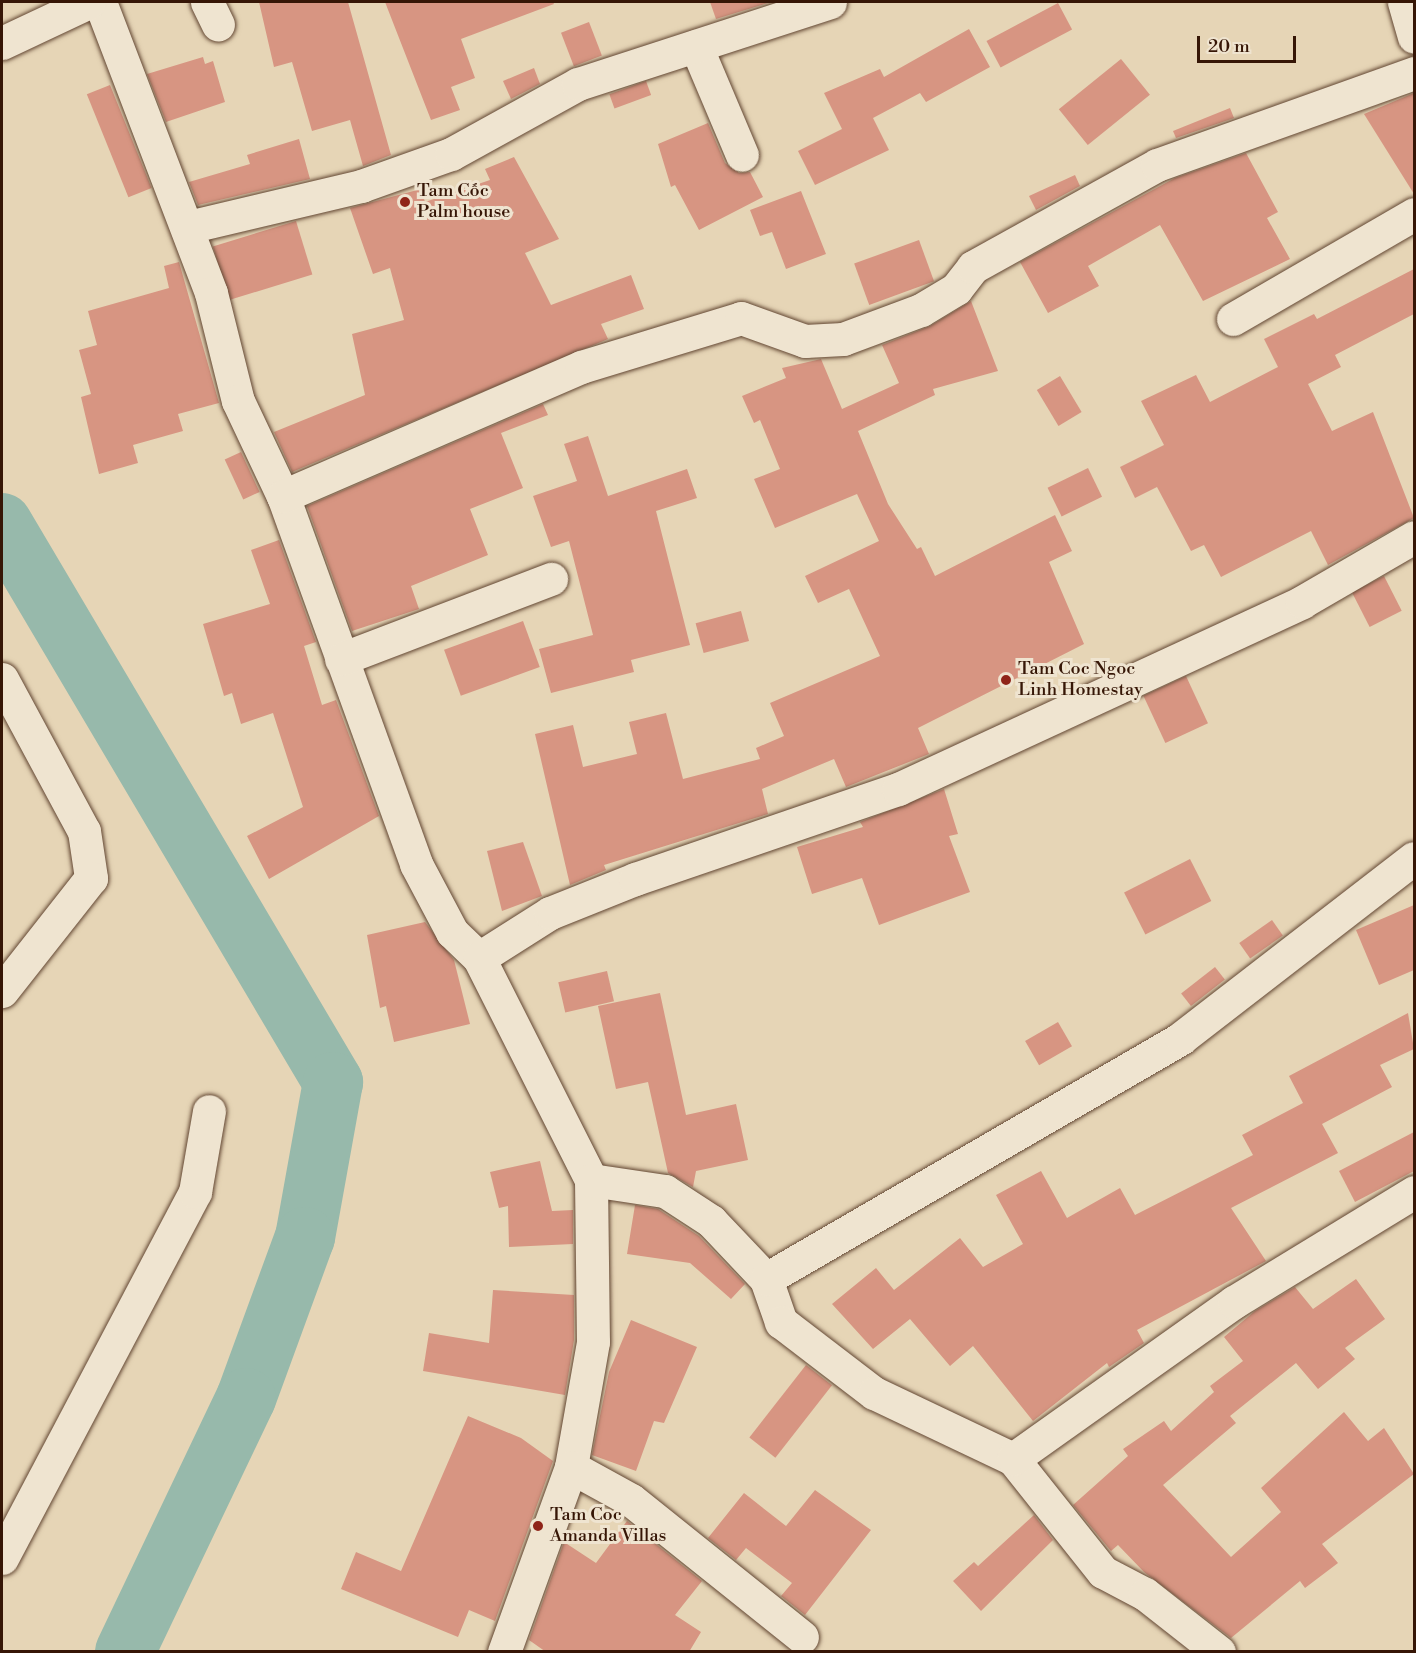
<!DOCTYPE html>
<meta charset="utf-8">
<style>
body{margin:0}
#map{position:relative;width:1416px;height:1653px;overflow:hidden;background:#e6d5b6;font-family:"Libre Bodoni",serif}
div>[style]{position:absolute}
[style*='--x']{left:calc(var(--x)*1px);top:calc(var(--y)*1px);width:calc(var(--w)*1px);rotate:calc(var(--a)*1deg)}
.river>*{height:60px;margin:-30px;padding:0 30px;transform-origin:30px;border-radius:30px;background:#97b9ab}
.building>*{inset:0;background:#d79582;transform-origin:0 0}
.roads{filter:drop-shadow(0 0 2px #624632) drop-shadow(0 0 2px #624632)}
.street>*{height:33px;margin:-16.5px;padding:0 16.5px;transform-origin:16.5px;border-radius:16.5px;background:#efe4d0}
.dots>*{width:16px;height:16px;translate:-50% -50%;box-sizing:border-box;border:3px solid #efe4d0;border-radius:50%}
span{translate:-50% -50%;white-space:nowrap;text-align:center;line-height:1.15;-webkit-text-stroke:6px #efe4d0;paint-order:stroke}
.poi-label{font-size:18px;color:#361606}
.left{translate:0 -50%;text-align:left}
.frame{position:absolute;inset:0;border:3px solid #361606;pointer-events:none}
.scale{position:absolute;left:1197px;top:36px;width:99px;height:27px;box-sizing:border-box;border:3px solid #361606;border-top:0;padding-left:8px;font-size:18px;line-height:21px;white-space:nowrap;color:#361606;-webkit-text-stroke:4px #efe4d0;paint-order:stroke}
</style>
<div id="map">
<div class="river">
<div style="--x:2;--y:523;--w:650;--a:59.37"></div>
<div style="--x:333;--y:1082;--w:158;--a:100.2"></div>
<div style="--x:305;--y:1237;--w:171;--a:110.1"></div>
<div style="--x:246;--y:1398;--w:281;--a:115.5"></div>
</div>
<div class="building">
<div style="clip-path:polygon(259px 2px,348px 2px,391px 155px,363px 166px,350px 120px,312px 131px,292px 62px,274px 67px)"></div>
<div style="clip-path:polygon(385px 2px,553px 2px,554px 4px,461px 39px,475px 78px,451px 87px,460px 110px,431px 120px)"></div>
<div style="clip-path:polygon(710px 2px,771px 2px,716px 19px)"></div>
<div style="left:1058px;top:3px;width:30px;height:81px;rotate:62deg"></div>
<div style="left:589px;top:22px;width:36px;height:30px;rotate:69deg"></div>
<div style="clip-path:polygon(969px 29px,990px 67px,926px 102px,920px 93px,873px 118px,889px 150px,815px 185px,798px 151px,842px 129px,824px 93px,880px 69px,884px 77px)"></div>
<div style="clip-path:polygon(203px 57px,205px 64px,213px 61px,225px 102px,166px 122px,147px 74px)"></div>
<div style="left:1121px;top:59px;width:46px;height:80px;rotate:51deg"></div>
<div style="clip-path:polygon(534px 68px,540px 84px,511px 99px,503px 81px)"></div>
<div style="left:646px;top:81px;width:15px;height:39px;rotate:70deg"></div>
<div style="left:110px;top:85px;width:111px;height:25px;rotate:68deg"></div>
<div style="clip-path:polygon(1414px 93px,1414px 194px,1364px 114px)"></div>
<div style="clip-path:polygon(1230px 108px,1234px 118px,1176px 138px,1173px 131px)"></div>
<div style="clip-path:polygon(708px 123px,725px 163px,739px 173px,750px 172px,763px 197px,699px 230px,675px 185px,671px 187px,658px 144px)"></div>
<div style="clip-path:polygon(299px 139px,310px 179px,198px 205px,189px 182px,250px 164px,247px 155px)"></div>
<div style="clip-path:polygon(1246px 153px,1278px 212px,1267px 218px,1290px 259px,1203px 301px,1160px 225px,1088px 266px,1099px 286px,1048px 313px,1020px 262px,1175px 178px)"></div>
<div style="clip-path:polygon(514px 157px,559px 239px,525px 253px,551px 305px,631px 275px,644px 309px,601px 324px,608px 339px,292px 472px,274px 432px,365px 395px,352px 334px,404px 320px,390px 268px,373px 274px,350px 208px,421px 189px,425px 202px,490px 180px,485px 169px)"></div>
<div style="clip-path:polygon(1075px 175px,1080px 186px,1036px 210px,1029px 196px)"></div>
<div style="clip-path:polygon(801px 191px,826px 254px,786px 269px,772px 232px,760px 236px,750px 210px)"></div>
<div style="left:296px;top:221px;width:56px;height:87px;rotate:73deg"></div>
<div style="left:919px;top:240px;width:44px;height:69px;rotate:70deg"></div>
<div style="clip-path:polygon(179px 262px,219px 403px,178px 414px,183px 431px,133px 445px,138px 463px,99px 474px,81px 397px,91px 394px,79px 350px,97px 345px,88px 311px,169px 288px,164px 266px)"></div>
<div style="clip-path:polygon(1414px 269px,1414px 314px,1335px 355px,1341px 367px,1308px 384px,1332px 431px,1373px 412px,1414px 518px,1328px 565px,1311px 531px,1221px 577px,1204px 545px,1191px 551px,1157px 487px,1135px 498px,1120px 467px,1164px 445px,1141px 401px,1196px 375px,1210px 402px,1278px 367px,1264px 339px,1314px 314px,1317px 319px)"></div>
<div style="clip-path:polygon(971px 301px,998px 371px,933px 389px,935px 395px,858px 431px,888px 504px,917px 549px,921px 547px,935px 576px,1055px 515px,1072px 551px,1049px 562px,1084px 644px,918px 728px,929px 754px,846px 787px,834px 759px,762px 789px,768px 814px,604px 865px,606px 870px,570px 885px,535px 734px,573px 725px,583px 767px,637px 754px,629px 722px,666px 713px,683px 779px,760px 759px,756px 748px,784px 736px,770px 703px,880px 656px,849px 589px,818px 603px,805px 576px,879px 541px,857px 494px,775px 528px,754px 479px,780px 469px,760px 420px,754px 423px,742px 396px,786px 378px,782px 368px,821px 359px,842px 409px,899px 383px,882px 345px,930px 326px)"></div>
<div style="left:1060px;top:376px;width:42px;height:27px;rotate:59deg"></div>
<div style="clip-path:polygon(543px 404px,548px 415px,501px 433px,523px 488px,470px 509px,488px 555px,411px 586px,419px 609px,352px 631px,307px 506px)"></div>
<div style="clip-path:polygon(588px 436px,608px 496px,687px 469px,697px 498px,656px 511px,690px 645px,631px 660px,634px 672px,551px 693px,539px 649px,593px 635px,569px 541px,551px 547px,533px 496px,577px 481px,564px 444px)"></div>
<div style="left:241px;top:452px;width:44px;height:18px;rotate:65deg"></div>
<div style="left:1088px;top:468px;width:32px;height:45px;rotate:64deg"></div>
<div style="clip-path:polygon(279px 540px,316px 642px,304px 646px,322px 705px,336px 700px,379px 816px,269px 879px,247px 836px,303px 807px,273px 713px,241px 724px,232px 693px,224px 696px,203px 624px,270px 604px,251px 550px)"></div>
<div style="left:1384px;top:576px;width:39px;height:36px;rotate:63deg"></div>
<div style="left:741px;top:611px;width:31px;height:47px;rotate:75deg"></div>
<div style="left:523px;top:621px;width:49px;height:84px;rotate:70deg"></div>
<div style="left:1186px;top:676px;width:52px;height:47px;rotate:65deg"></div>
<div style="clip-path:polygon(944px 789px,958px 834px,949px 836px,970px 892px,879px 925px,862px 878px,812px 894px,797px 847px,863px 827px,860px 822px)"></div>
<div style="clip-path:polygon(523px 842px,542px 896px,502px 911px,487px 851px)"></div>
<div style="left:1190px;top:859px;width:47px;height:74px;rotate:63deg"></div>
<div style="clip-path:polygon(1414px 905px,1414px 970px,1379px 985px,1356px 930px)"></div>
<div style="left:1272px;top:920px;width:19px;height:40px;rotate:55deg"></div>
<div style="clip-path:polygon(425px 922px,454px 960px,470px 1024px,394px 1042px,386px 1006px,380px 1008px,367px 935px)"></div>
<div style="left:1215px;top:967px;width:16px;height:43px;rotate:52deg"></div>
<div style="left:607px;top:971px;width:31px;height:50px;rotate:77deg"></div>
<div style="clip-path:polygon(660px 993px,686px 1115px,736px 1104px,748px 1160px,696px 1171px,693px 1187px,668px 1173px,648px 1082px,616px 1089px,598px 1006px)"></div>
<div style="clip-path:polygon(1408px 1013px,1414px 1049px,1380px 1065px,1392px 1087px,1322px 1124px,1338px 1153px,1231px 1208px,1266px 1261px,1137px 1330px,1144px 1343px,1109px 1367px,1107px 1363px,1033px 1421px,973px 1346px,950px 1366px,910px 1319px,873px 1349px,832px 1304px,876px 1268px,894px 1290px,960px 1238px,983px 1267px,1023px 1244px,996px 1195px,1041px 1171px,1067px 1218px,1120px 1188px,1135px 1215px,1253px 1155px,1242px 1135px,1303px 1103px,1289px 1076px)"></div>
<div style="left:1058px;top:1022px;width:28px;height:38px;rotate:60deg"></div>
<div style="clip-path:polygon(1414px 1132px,1414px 1171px,1355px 1202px,1339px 1171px)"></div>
<div style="clip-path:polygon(540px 1161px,552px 1211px,573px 1210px,573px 1244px,509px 1247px,508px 1206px,499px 1208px,490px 1172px)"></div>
<div style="clip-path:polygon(635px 1205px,658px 1209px,699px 1236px,745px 1284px,731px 1299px,690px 1263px,627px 1254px)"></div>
<div style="clip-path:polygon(1356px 1279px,1385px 1319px,1345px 1348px,1355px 1359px,1318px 1389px,1296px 1363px,1230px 1416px,1236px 1423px,1163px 1485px,1231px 1557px,1281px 1512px,1261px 1488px,1344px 1412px,1368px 1441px,1384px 1428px,1414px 1474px,1322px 1544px,1338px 1563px,1305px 1588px,1300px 1581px,1231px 1638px,1144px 1572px,1118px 1545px,1111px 1551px,1073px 1505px,1128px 1456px,1123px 1449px,1164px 1421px,1171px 1431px,1214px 1392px,1210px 1386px,1243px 1361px,1224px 1337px,1255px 1311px,1295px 1287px,1313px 1309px)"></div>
<div style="clip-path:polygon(493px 1290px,574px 1295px,574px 1340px,565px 1395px,423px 1371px,429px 1333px,489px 1343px)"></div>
<div style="clip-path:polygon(631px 1320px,697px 1347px,664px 1423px,654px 1421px,636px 1471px,592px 1455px,609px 1372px)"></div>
<div style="left:806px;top:1365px;width:33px;height:92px;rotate:38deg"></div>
<div style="clip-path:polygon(468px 1416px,521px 1438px,553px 1461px,495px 1621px,469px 1610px,458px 1637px,341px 1589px,356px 1552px,401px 1571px)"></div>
<div style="clip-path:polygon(815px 1490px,871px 1530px,805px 1615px,781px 1596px,792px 1583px,746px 1548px,736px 1560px,708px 1538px,744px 1493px,786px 1526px)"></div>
<div style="clip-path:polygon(1034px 1515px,1053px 1540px,981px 1611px,953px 1581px,974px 1562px,978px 1566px)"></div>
<div style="clip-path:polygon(627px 1521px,702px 1581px,675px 1615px,701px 1632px,689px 1652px,546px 1652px,529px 1640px,564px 1542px,596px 1563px)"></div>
</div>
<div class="roads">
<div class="street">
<div style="--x:100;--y:2;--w:311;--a:69.1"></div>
<div style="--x:211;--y:293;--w:111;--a:76"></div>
<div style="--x:238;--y:401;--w:105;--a:64.7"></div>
<div style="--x:283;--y:496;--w:391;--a:70.1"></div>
<div style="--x:416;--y:864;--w:77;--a:62.1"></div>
<div style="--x:452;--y:932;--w:37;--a:44"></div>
<div style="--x:479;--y:958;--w:249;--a:63.2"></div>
<div style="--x:591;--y:1180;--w:162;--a:89.3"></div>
<div style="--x:593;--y:1342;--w:127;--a:100"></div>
<div style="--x:571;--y:1467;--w:197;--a:109.9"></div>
<div style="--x:207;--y:2;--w:25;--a:64"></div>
<div style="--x:1404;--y:2;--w:36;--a:74"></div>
<div style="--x:2;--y:43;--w:96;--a:-25.2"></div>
<div style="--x:696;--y:46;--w:118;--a:67.1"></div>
<div style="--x:188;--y:227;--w:178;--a:-13.3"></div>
<div style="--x:361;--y:186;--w:96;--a:-19.6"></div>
<div style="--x:451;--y:154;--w:145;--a:-28.9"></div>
<div style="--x:578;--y:84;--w:265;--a:-18"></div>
<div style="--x:1233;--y:319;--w:209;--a:-30.1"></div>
<div style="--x:283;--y:496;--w:325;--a:-23.4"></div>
<div style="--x:581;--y:367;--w:167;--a:-17"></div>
<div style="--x:741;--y:318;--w:68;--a:19.8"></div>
<div style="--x:805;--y:341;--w:38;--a:-3"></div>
<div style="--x:843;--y:339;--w:83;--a:-20.4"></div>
<div style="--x:921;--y:310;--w:41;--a:-31"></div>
<div style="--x:956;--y:289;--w:28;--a:-52"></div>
<div style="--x:973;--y:267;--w:210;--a:-29"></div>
<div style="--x:1157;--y:165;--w:273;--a:-19.7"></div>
<div style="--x:341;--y:659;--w:225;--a:-20.9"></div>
<div style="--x:2;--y:679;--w:173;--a:61.7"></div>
<div style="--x:84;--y:831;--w:48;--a:81.5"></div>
<div style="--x:91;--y:878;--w:144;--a:128.2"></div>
<div style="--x:479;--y:958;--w:84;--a:-32.4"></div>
<div style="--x:550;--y:913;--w:92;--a:-21.8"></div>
<div style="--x:635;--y:879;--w:278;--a:-18.9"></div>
<div style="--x:898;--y:789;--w:445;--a:-24.8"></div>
<div style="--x:1302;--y:602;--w:129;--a:-30.1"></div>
<div style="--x:591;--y:1180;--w:75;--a:8.5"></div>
<div style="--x:665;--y:1191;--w:55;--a:33.1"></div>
<div style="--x:711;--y:1221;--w:80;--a:46.5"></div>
<div style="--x:766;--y:1279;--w:46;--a:70.8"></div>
<div style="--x:781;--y:1322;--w:117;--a:37.4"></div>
<div style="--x:874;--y:1393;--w:154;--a:25.4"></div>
<div style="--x:1013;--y:1459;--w:144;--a:51.5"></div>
<div style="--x:1103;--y:1572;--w:47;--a:27.6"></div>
<div style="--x:1145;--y:1594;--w:94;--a:38.1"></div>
<div style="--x:766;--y:1279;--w:480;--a:-30.1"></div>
<div style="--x:1181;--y:1038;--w:294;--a:-37.7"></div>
<div style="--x:1013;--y:1459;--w:271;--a:-35.4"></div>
<div style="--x:1234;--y:1302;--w:211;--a:-31.4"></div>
<div style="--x:571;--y:1467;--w:68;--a:28.8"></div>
<div style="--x:631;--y:1500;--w:219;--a:38.7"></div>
<div style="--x:2;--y:1558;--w:414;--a:-62.2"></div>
<div style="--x:195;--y:1192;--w:82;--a:-80.2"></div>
</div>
</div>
<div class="dots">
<div style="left:405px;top:202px;background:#8f2418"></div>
<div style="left:1006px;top:680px;background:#8f2418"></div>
<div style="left:538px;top:1526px;background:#8f2418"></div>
</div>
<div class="poi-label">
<span class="left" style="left:417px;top:202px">Tam Cốc<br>Palm house</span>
<span class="left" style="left:1018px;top:680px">Tam Coc Ngoc<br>Linh Homestay</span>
<span class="left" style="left:550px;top:1526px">Tam Coc<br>Amanda Villas</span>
</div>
<div class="frame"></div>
<div class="scale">20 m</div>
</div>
